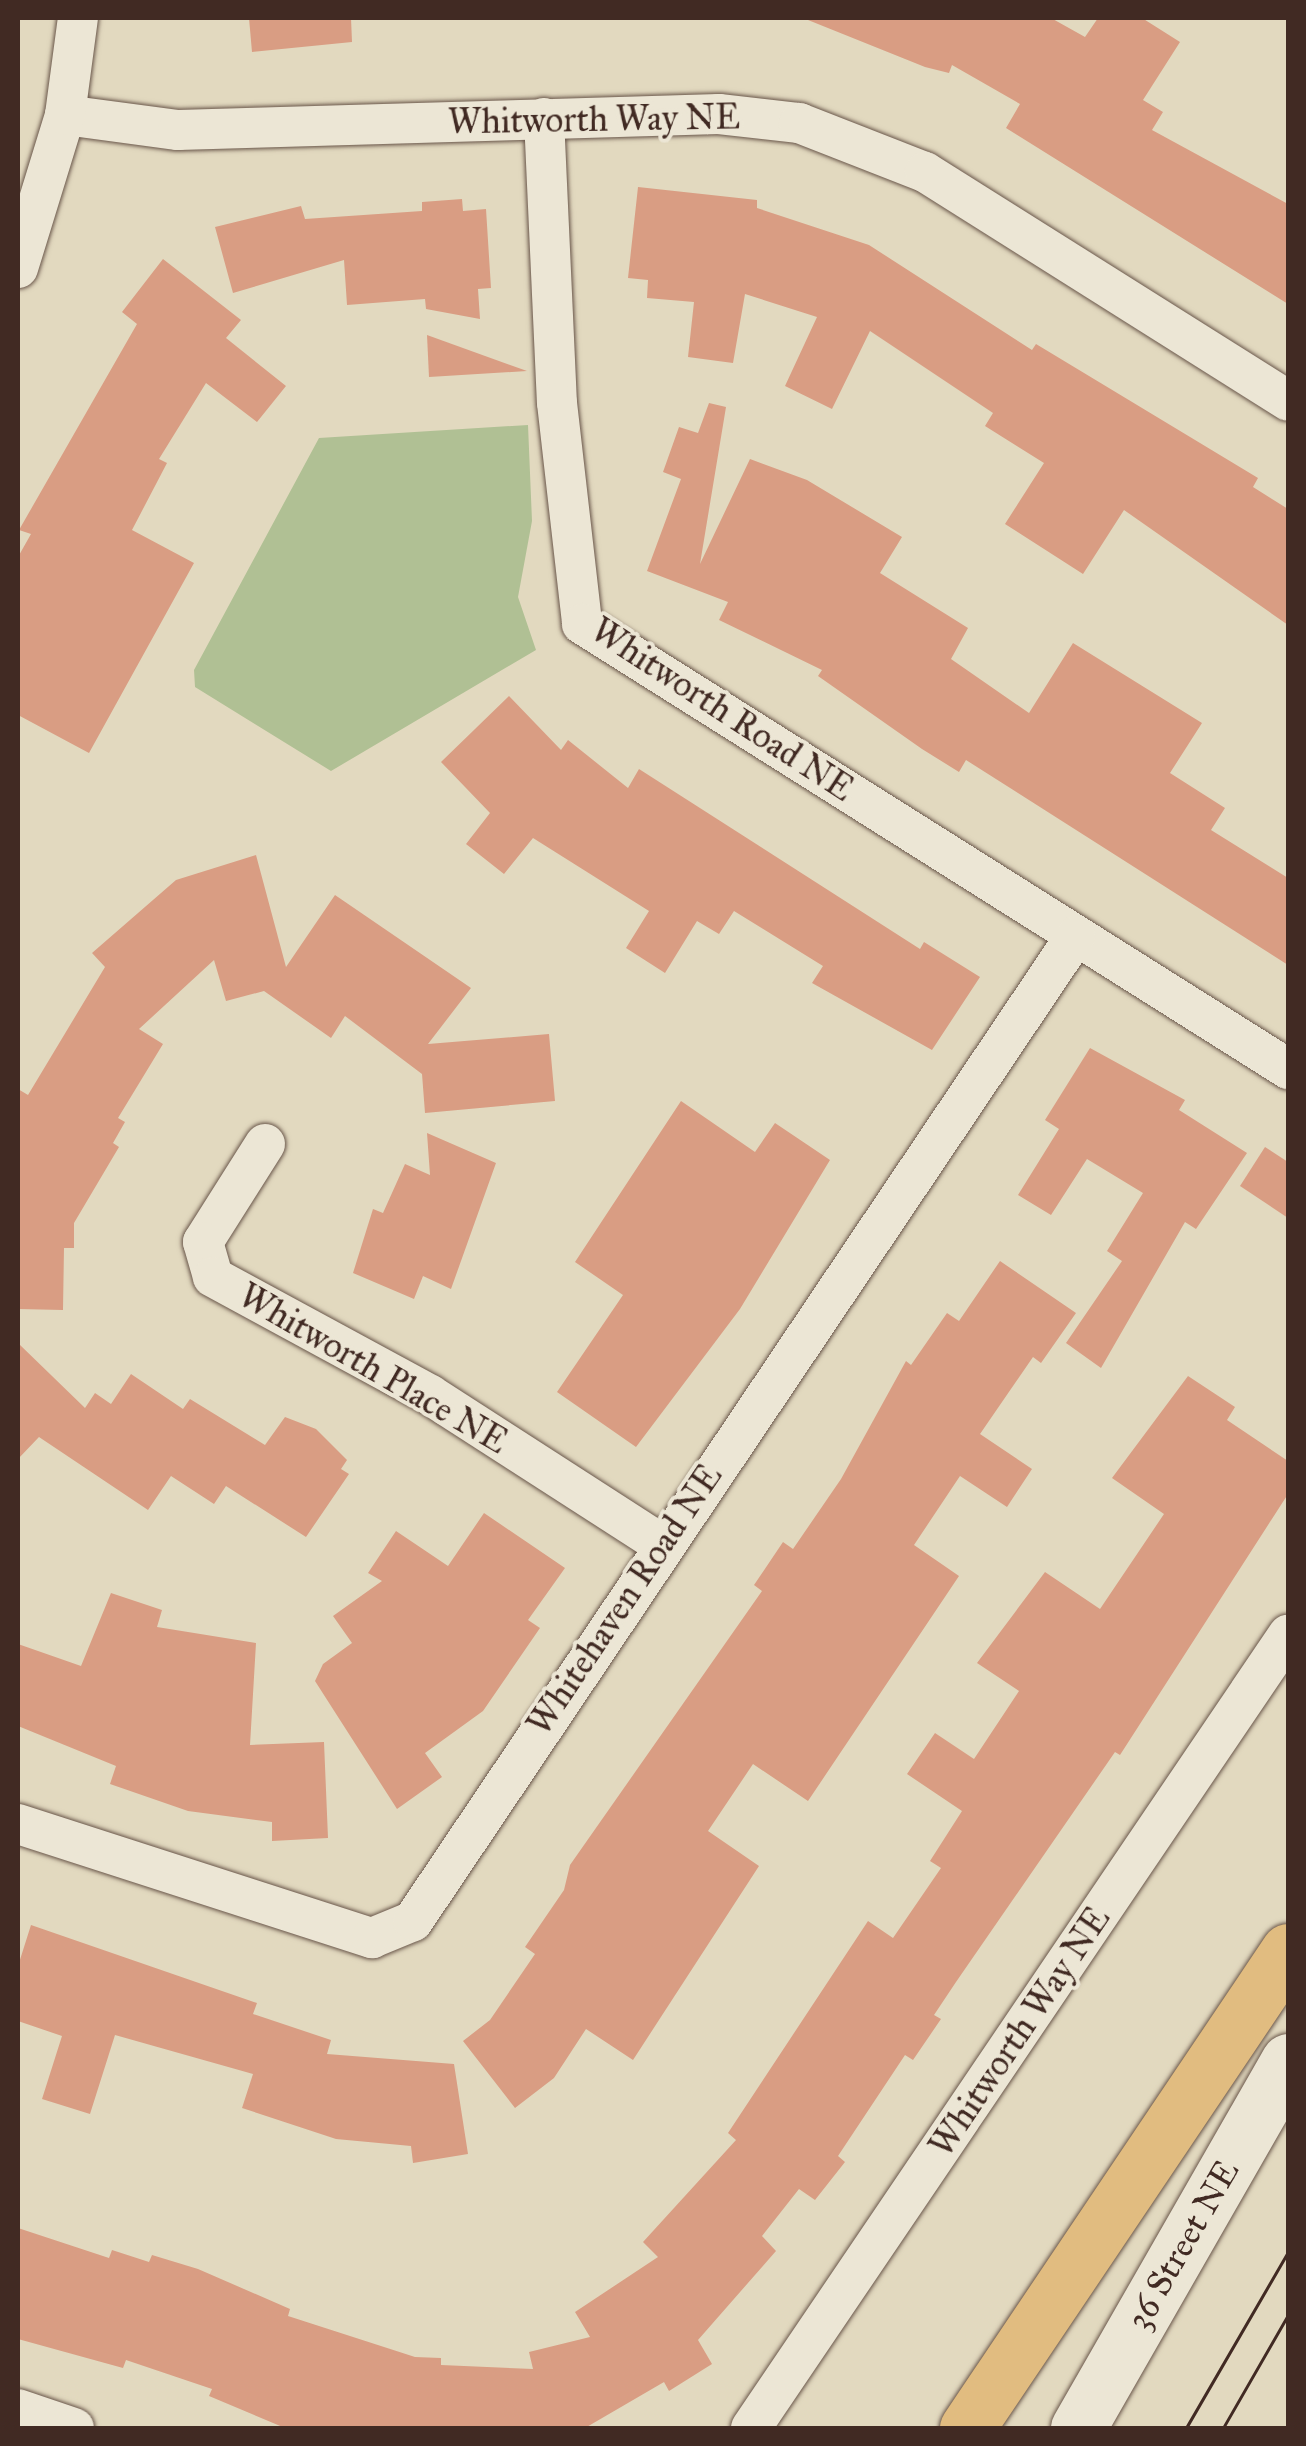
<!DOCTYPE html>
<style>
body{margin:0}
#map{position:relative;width:1306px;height:2446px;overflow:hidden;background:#e2d9bf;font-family:"IM FELL Great Primer",serif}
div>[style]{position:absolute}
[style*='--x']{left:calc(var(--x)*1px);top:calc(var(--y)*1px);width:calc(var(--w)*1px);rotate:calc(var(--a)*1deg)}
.green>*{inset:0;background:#b0c094}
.building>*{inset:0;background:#d99d83}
.roads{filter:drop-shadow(0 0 2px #69564a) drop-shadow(0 0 2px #69564a)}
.minor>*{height:40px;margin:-20px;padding:0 20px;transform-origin:20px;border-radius:20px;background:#ece6d5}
.secondary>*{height:55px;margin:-27.5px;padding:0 27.5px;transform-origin:27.5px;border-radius:27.5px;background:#ece6d5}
.primary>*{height:55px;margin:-27.5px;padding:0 27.5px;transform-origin:27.5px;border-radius:27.5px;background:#e1bc80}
.tram>*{height:2.5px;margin:-1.25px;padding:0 1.25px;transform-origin:1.25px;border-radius:1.25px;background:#412a23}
span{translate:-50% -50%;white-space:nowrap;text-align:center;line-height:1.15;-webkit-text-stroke:8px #ece6d5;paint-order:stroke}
.street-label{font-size:35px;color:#412a23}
.frame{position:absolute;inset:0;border:20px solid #412a23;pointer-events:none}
</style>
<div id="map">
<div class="green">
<div style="clip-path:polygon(528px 425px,532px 521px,518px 597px,536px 650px,331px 771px,195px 687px,194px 670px,319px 438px)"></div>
</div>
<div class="building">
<div style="clip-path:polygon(249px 18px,351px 18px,352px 42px,252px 52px)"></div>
<div style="clip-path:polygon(803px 18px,1051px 18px,1085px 37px,1098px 18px,1142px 18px,1180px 42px,1143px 100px,1163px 112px,1152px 130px,1288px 204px,1288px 304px,1006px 128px,1020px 104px,952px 65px,949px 73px,925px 67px)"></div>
<div style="clip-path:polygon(638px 187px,757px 200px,757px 208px,869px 245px,1032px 350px,1036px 344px,1258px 478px,1253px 487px,1288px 509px,1288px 625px,1124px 510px,1083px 574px,1005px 524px,1044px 463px,985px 426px,993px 413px,870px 331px,832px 409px,785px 386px,817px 317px,745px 294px,733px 363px,688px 357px,694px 302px,647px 298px,648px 280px,628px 278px)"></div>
<div style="clip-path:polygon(462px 199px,463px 211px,486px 209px,491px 288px,478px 289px,480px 319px,426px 309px,425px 299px,347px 305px,344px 260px,233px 293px,215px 227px,301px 206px,305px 219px,422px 211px,422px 202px)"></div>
<div style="clip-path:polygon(163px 259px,241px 320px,226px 338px,286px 386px,257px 422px,206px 383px,159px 459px,167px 463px,132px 530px,194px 563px,89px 753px,18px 715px,18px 557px,31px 534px,19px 530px,137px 324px,122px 312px)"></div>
<div style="clip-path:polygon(427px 335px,527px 371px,429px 377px)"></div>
<div style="clip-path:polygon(709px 403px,726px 407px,700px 564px,750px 459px,807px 480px,902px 537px,880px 573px,968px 628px,951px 659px,1029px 713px,1073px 643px,1202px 723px,1170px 773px,1225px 808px,1211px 830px,1288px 878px,1288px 965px,966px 760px,959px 772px,922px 749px,818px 676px,822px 670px,719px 620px,728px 602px,647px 571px,681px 479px,663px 472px,679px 427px,698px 433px)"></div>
<div style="clip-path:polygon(509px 696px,561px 750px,568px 740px,628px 788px,639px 769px,920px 949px,924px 942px,980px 977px,932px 1050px,812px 983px,823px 966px,734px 911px,719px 934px,697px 921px,665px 973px,626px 948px,649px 911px,533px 838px,504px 874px,466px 844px,490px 813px,441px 762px)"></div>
<div style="clip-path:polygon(256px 855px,286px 967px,335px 895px,471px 988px,428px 1044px,549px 1034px,555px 1101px,425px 1113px,422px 1074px,345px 1016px,331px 1038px,264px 991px,226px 1001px,214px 960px,139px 1029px,163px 1044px,118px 1118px,125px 1122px,113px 1143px,119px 1147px,74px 1223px,74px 1248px,64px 1248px,63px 1310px,18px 1309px,18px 1089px,28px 1095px,105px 967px,92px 953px,176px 880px)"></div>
<div style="clip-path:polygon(1090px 1048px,1185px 1100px,1179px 1110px,1247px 1153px,1196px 1229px,1185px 1222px,1101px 1368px,1066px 1343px,1122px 1261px,1107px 1251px,1143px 1193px,1087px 1159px,1051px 1215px,1018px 1195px,1059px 1129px,1045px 1120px)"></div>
<div style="clip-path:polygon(681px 1101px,755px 1152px,775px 1123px,830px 1160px,740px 1309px,636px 1447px,557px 1392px,623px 1295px,575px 1262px)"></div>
<div style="clip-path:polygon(427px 1133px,496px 1163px,451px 1289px,423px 1276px,414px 1299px,353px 1273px,373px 1209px,383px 1213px,405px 1164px,430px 1175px)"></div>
<div style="clip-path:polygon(1265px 1147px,1288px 1162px,1288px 1218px,1240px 1186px)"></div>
<div style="clip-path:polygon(1000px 1261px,1076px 1313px,1041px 1363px,1033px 1357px,980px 1434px,1032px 1469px,1007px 1507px,960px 1476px,914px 1545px,959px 1576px,808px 1801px,753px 1764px,708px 1831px,759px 1866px,633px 2060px,586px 2029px,554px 2078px,515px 2108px,463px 2041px,490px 2020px,535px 1954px,525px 1947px,564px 1890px,570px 1865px,762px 1591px,754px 1585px,783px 1542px,793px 1549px,841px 1479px,906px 1361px,911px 1365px,947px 1313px,959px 1321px)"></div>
<div style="clip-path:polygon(18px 1343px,85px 1408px,95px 1393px,111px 1404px,131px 1374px,183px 1409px,190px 1399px,265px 1445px,285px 1417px,316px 1429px,347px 1460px,341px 1469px,349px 1474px,306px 1537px,226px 1486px,214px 1504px,171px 1476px,148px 1510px,39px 1437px,18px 1459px)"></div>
<div style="clip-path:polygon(1188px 1376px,1235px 1407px,1227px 1420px,1288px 1461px,1288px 1494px,1120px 1755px,1115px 1752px,956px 1982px,934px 2015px,941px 2019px,913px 2060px,905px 2055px,838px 2156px,845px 2162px,815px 2200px,799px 2189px,762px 2236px,776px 2251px,698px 2340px,712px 2364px,669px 2391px,664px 2382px,585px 2428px,285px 2428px,209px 2396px,212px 2389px,126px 2360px,123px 2368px,18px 2339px,18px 2228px,109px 2258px,112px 2250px,149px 2262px,152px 2255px,198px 2269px,290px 2309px,288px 2316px,415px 2357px,441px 2358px,441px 2365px,533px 2369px,529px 2352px,590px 2337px,575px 2312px,658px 2257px,643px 2242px,736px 2140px,728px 2133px,868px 1921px,893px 1938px,941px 1868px,930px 1861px,962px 1811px,907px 1774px,935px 1733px,974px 1759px,1019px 1691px,977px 1663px,1045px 1572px,1100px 1609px,1164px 1514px,1112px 1478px)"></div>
<div style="clip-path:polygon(484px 1513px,565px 1568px,528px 1620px,540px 1628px,483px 1711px,425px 1753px,442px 1777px,397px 1809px,315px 1681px,323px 1664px,352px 1643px,333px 1616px,382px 1581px,368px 1573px,396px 1531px,448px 1566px)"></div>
<div style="clip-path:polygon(111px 1593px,162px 1610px,157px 1627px,256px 1643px,250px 1745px,324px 1742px,328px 1838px,272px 1841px,272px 1822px,188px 1811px,110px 1784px,116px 1766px,18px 1726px,18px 1644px,81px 1666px)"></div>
<div style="clip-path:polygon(31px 1925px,257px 2003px,253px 2014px,331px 2040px,327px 2054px,454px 2064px,468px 2154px,413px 2163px,411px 2146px,336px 2139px,242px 2108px,253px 2074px,115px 2035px,90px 2114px,42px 2099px,62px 2036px,18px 2021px,18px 1966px)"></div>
</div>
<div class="roads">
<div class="minor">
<div style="--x:65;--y:115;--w:114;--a:7.6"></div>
<div style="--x:178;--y:130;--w:541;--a:-1.69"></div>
<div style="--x:719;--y:114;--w:81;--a:6.4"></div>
<div style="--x:799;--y:123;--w:135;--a:21.3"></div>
<div style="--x:925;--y:172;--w:429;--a:32.2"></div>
<div style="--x:544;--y:118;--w:285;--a:87.4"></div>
<div style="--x:557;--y:403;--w:222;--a:83.5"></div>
<div style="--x:582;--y:624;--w:835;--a:32.22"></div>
<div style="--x:18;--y:268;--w:160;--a:-72.9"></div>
<div style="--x:65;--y:115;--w:98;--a:-82.4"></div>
<div style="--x:265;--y:1144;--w:116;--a:122.3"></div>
<div style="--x:203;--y:1242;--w:36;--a:74"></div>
<div style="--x:213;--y:1277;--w:247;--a:28.5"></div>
<div style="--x:430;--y:1395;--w:275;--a:32.8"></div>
<div style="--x:18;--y:1824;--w:372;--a:17.9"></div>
<div style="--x:372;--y:1938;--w:44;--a:-22.5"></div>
<div style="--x:413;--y:1921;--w:1186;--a:-56.07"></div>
<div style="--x:18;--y:2409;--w:59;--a:18.7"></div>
<div style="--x:751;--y:2428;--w:958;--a:-55.9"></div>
</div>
<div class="secondary">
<div style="--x:1078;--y:2428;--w:423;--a:-60.2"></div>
</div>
<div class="primary">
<div style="--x:967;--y:2428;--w:575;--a:-56.06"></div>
</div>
</div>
<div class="tram">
<div style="--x:1186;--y:2428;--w:203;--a:-59.9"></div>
<div style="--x:1223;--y:2428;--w:130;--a:-60.1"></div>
</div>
<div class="street-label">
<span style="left:594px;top:120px;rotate:-1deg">Whitworth Way NE</span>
<span style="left:722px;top:710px;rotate:33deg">Whitworth Road NE</span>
<span style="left:373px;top:1369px;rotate:30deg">Whitworth Place NE</span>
<span style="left:625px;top:1600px;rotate:-56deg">Whitehaven Road NE</span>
<span style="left:1020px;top:2032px;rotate:-56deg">Whitworth Way NE</span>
<span style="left:1183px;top:2245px;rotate:-60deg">36 Street NE</span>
</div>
<div class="frame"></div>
</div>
